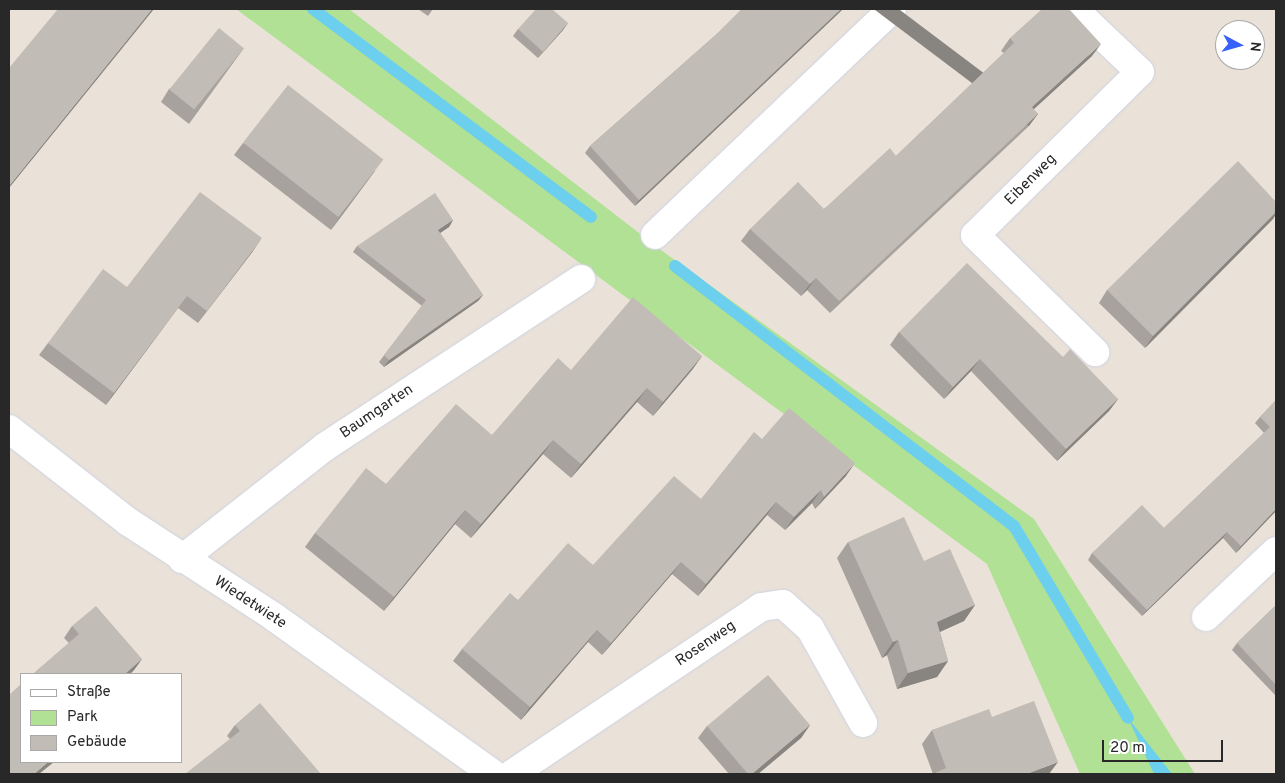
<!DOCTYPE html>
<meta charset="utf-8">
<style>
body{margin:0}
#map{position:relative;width:1285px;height:783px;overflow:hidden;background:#eae2d9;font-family:Overpass,sans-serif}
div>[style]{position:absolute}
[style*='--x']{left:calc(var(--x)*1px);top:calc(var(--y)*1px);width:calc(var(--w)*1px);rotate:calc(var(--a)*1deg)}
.green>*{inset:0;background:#b1e195}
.water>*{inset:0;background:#6bcfed}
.stream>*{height:12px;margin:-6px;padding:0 6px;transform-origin:6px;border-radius:6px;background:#6bcfed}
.roads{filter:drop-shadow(0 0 1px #ced2e1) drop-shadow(0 0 1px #ced2e1)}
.minor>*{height:28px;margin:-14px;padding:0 14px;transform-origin:14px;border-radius:14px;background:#fff}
.wall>*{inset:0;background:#a7a29d}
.shaded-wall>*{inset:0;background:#88847f;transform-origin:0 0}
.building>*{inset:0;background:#c2bcb6;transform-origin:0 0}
span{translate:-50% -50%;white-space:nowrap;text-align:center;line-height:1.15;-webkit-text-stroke:4px #fff;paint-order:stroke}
.street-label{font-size:15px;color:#282828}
.frame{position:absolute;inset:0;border:10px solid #282828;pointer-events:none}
.legend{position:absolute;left:20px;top:673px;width:162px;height:90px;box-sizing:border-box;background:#fff;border:1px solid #a9a9a9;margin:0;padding:6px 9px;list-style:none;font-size:15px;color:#282828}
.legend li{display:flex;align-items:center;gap:10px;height:25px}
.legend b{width:25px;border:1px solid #a9a9a9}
.north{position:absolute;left:1215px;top:20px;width:50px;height:50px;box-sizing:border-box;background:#fff;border:1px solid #a9a9a9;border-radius:50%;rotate:96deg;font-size:14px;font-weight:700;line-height:20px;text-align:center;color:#282828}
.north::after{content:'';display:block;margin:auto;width:18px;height:22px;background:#3861f9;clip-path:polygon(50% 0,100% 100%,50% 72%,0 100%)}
.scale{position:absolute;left:1102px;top:740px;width:121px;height:22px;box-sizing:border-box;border:2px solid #282828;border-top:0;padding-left:6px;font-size:15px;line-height:18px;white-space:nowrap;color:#282828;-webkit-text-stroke:4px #fff;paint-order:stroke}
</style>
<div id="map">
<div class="green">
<div style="clip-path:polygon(236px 9px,349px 9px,661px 250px,1034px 519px,1195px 774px,1080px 774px,987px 564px)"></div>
</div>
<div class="water">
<div style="clip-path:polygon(1128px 718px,1172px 774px,1154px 774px)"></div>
</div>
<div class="stream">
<div style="--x:313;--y:9;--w:347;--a:36.8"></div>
<div style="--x:675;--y:266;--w:427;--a:37.5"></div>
<div style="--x:1014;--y:526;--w:223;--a:59.3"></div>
</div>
<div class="roads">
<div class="minor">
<div style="--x:1074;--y:9;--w:91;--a:43.7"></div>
<div style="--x:1140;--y:72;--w:232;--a:135.3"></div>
<div style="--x:975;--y:235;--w:168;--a:44.3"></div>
<div style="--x:655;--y:235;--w:327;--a:-43.6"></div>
<div style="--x:9;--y:429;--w:150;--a:37.9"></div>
<div style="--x:127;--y:521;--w:176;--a:33.1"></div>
<div style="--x:274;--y:617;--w:269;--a:35.6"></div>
<div style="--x:182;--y:559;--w:183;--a:-38.1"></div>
<div style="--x:326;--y:446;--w:305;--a:-33.2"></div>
<div style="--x:1206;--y:617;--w:96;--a:-43.3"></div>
<div style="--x:512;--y:774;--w:300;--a:-33.8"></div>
<div style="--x:761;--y:607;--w:22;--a:-8"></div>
<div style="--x:783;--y:604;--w:36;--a:42"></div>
<div style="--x:810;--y:628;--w:109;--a:60.8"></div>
</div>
</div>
<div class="wall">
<div style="clip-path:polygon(418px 9px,433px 9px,428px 16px)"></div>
<div style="clip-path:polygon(742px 9px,843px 9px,635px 206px,585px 153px,590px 146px,719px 32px)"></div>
<div style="clip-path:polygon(568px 23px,563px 30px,538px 58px,513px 36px,518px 29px)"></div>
<div style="clip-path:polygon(1010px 38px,1092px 56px,1034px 109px,1029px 126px,830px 313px,807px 290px,801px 296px,741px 241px,750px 229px,824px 209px,896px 156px,1004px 53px,1001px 51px)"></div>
<div style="clip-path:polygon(244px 48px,189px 124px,161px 102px,169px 89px)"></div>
<div style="clip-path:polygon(243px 143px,375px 171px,331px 230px,234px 155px)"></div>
<div style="clip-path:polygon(1276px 202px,1276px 214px,1273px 219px,1145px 348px,1099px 303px,1107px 290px)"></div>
<div style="clip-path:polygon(453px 220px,449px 227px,440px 233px,483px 295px,478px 301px,384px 367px,379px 362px,422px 306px,353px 252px,357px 246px)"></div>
<div style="clip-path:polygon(253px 251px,198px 323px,178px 308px,106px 405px,39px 355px,48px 343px,127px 287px)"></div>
<div style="clip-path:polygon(899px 332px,1063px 357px,1118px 399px,1109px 411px,1057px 461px,971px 371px,944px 399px,890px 345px)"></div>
<div style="clip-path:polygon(702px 356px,692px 370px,653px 416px,637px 402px,571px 478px,543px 454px,471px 538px,455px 524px,384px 611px,305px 547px,315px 533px,386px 484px,492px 435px,571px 370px)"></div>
<div style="clip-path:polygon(1276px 400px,1276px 511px,1236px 553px,1223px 538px,1142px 616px,1088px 560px,1092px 553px,1164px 528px,1264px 433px,1255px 423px,1260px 417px)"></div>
<div style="clip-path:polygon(762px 439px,846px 476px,815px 509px,812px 503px,785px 530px,767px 515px,698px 596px,672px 574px,602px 655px,588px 642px,521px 720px,453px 661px,462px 649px,518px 600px,593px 565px,701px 499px)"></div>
<div style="clip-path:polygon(848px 542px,924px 561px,975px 605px,964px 621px,940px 632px,948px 661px,937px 677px,897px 689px,887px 655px,882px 658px,837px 558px)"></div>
<div style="clip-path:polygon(1276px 605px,1276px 696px,1232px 650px,1237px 643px)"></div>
<div style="clip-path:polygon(72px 626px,142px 659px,134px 670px,130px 674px,33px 674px,69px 643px,64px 638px)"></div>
<div style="clip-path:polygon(992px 717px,1049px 774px,933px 774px,922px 744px,932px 730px)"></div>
<div style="clip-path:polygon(235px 725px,321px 774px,230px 739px,227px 736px)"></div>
<div style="clip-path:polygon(810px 725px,801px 738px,758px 774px,729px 774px,698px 738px,707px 726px)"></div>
</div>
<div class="shaded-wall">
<div style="clip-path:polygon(152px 9px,154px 9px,9px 188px,9px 186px)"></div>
<div style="clip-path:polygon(841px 9px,843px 9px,635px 206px,639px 200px)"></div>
<div style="clip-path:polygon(568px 23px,563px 30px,538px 58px,543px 52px)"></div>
<div style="clip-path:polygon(1101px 44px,1092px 56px,1023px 119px,1032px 107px)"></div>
<div style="left:1038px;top:114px;width:15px;height:273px;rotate:127deg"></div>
<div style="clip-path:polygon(384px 159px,375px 171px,331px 230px,340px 217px)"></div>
<div style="clip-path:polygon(1276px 212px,1276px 214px,1273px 219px,1145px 348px,1153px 336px)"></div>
<div style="clip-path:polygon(453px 220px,449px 227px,434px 237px,438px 230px)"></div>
<div style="clip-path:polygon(262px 238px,253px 251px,198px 323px,207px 311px)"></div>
<div style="clip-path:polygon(816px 278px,807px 290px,801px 296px,810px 284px)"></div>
<div style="clip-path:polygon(483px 295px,478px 301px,384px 367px,389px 360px)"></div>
<div style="clip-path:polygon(187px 296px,178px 308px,106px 405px,114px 393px)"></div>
<div style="clip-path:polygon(702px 356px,692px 370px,653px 416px,663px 402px)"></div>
<div style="clip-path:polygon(980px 359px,971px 371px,944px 399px,953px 387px)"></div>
<div style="clip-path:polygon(647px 388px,637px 402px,571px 478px,581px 464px)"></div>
<div style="clip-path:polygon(1118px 399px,1109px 411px,1057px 461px,1066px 449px)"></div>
<div style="clip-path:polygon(553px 440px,543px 454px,471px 538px,481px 524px)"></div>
<div style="clip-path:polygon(855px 463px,846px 476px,815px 509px,824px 497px)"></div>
<div style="clip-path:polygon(821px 490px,812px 503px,785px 530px,794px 517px)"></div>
<div style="clip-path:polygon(776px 502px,767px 515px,698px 596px,706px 584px)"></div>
<div style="clip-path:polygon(1276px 509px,1276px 511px,1236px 553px,1241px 546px)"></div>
<div style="clip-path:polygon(465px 510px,455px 524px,384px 611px,394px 597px)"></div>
<div style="clip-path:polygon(1227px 532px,1223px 538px,1142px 616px,1147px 610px)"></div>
<div style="clip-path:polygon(681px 562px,672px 574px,602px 655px,611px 643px)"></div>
<div style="clip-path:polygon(975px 605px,964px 621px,926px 638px,937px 622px)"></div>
<div style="clip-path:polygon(597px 630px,588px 642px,521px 720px,530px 707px)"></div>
<div style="clip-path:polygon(898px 640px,887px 655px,882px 658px,893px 642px)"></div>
<div style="clip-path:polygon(142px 659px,134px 670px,130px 674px,125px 674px)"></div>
<div style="clip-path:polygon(948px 661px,937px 677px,897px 689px,908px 673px)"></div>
<div style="clip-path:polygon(810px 725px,801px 738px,758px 774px,752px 774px)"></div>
<div style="clip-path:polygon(48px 762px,54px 762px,39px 774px,34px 774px)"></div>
<div style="clip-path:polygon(1058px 762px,1049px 774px,1027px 774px)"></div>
</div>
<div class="building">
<div style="clip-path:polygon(58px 9px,152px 9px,9px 186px,9px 68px)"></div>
<div style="clip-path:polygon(536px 9px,552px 9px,568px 23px,543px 52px,518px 29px)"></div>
<div style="clip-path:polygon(742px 9px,841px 9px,639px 200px,590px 146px,719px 32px)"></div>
<div style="clip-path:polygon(1042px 9px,1069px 9px,1101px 44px,1032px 107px,1038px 114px,839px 301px,816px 278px,810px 284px,750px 229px,798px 182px,824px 209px,890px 148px,896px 156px,1014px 43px,1010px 38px)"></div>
<div style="left:219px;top:28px;width:32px;height:79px;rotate:39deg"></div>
<div style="left:288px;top:85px;width:121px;height:73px;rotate:38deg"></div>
<div style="clip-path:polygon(1238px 161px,1276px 202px,1276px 212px,1153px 336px,1107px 290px)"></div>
<div style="clip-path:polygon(200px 192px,262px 238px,207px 311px,187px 296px,114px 393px,48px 343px,103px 269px,127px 287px)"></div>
<div style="clip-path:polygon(435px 193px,453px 220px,438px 230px,483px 295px,389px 360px,384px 355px,426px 300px,357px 246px)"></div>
<div style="clip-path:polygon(967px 263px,1063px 357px,1070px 349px,1118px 399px,1066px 449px,980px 359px,953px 387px,899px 332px)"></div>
<div style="clip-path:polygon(633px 297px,702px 356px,663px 402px,647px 388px,581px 464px,553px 440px,481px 524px,465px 510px,394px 597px,315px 533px,366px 468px,386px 484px,456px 404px,492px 435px,558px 358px,571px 370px)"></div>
<div style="clip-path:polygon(1276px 400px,1276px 509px,1241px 546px,1227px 532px,1147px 610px,1092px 553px,1142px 505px,1164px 528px,1270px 427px,1260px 417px)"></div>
<div style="clip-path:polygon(789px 408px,855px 463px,824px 497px,821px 490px,794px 517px,776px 502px,706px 584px,681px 562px,611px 643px,597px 630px,530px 707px,462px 649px,510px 593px,518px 600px,568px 543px,593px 565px,674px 476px,701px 499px,754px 432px,762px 439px)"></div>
<div style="clip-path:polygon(904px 517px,924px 561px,950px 549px,975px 605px,937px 622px,948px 661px,908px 673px,898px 640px,893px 642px,848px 542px)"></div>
<div style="clip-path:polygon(1276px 605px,1276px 685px,1237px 643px)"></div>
<div style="clip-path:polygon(96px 606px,142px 659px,125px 674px,33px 674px,79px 634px,72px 626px)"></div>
<div style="clip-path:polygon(768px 675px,810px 725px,752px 774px,748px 774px,707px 726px)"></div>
<div style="clip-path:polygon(21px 684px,21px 762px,48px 762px,34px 774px,9px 774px,9px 695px)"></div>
<div style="clip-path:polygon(1034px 701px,1058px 762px,1027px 774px,933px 774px,946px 768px,932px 730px,989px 709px,992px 717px)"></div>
<div style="clip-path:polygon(260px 703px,321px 774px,185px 774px,240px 731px,235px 725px)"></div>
</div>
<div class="street-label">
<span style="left:1031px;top:180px;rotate:-45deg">Eibenweg</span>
<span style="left:377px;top:412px;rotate:-34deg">Baumgarten</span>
<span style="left:250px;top:603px;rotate:33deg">Wiedetwiete</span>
<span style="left:706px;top:644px;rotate:-34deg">Rosenweg</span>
</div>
<div class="frame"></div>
<ul class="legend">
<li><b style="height:6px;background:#fff"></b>Straße</li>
<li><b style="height:14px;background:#b1e195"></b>Park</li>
<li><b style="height:14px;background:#c2bcb6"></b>Gebäude</li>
</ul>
<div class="north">N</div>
<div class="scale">20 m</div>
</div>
